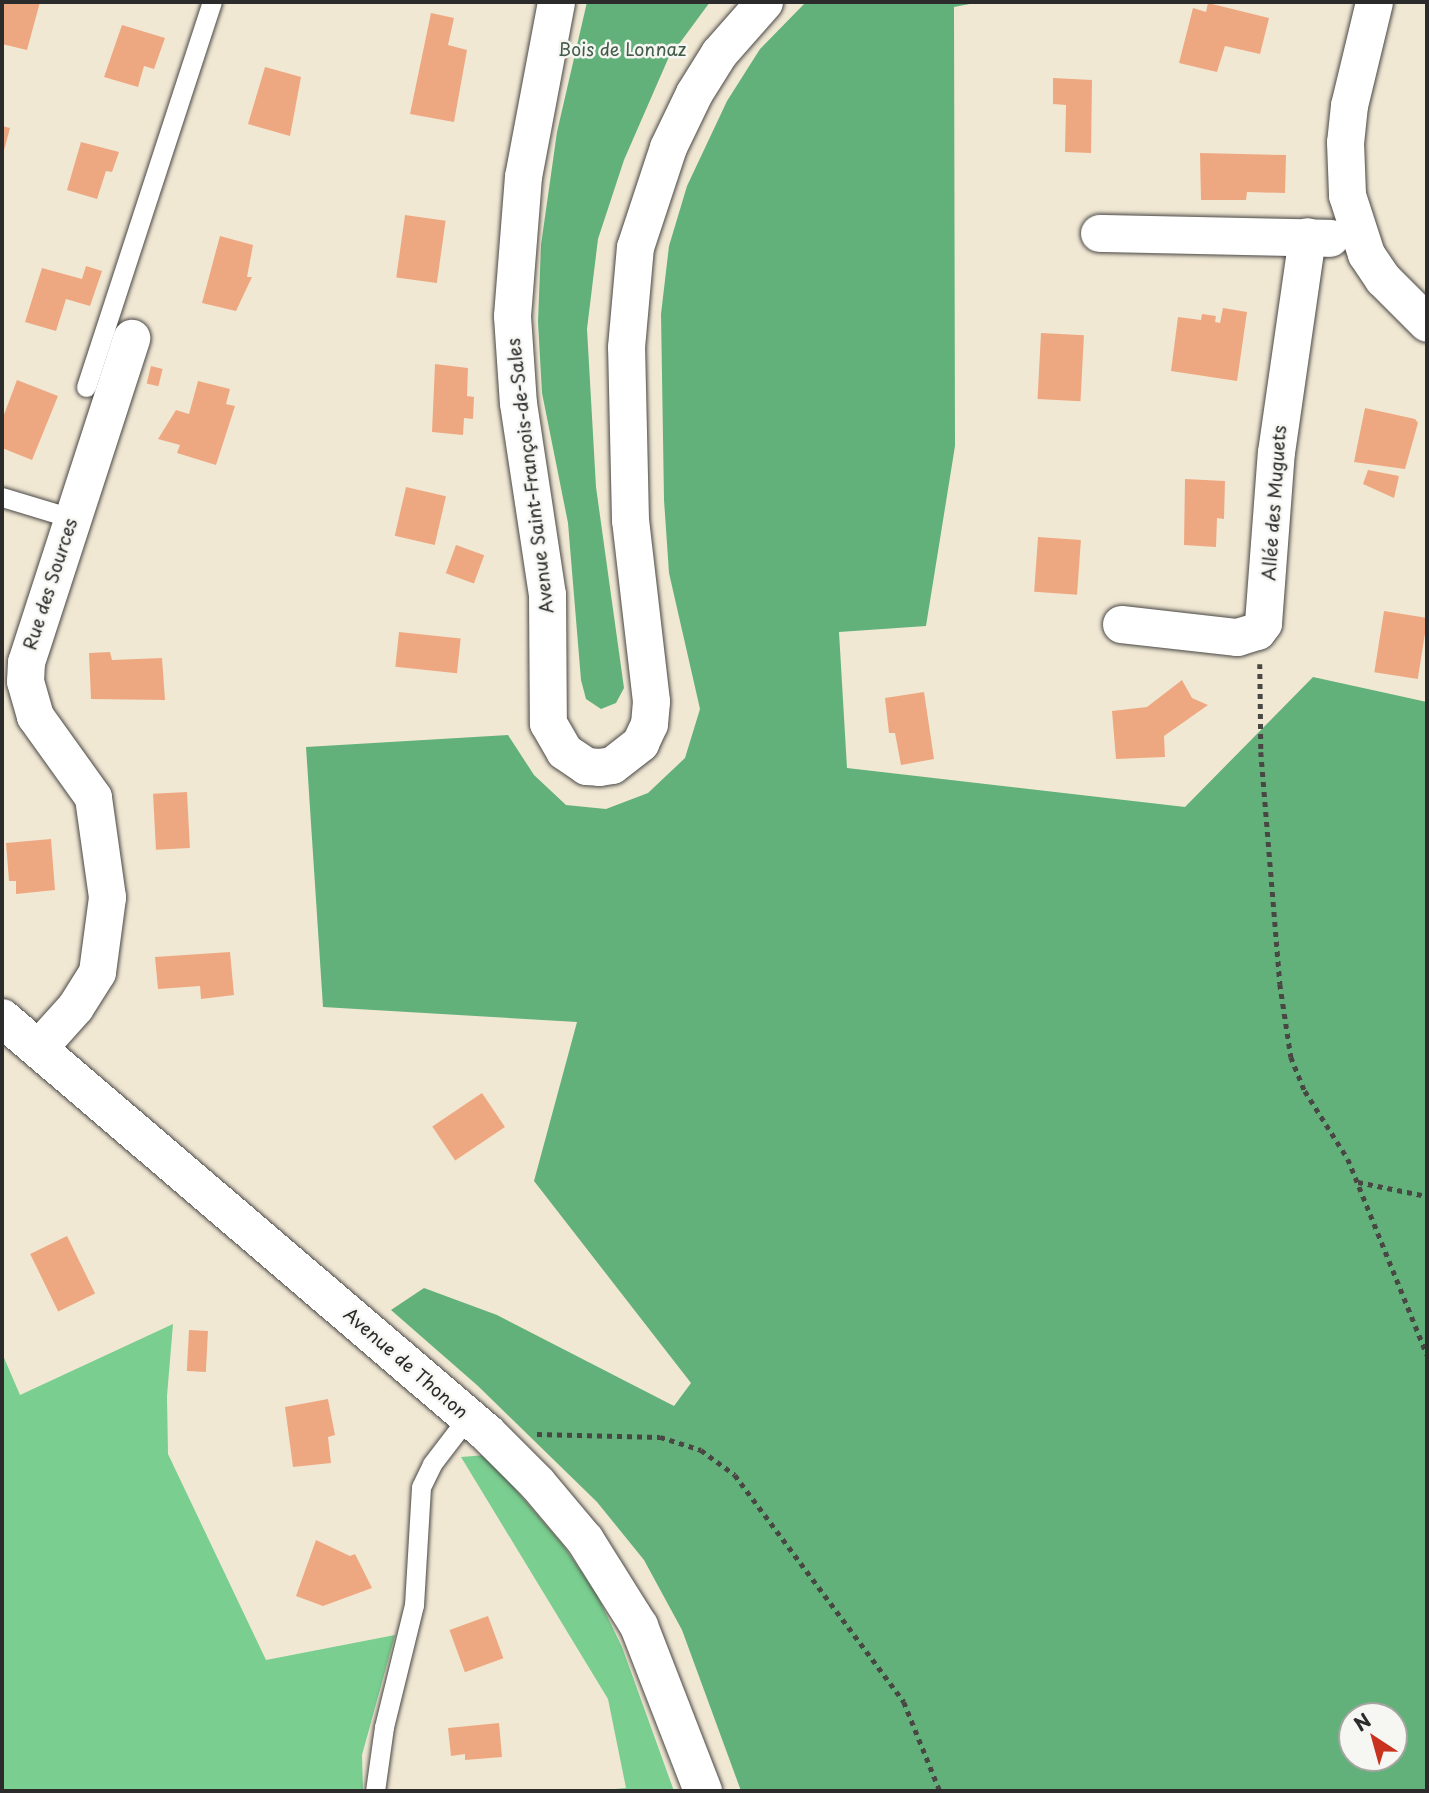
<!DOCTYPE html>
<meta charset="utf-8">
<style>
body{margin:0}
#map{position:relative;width:1429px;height:1793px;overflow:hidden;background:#f1e8d4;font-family:"Playpen Sans",sans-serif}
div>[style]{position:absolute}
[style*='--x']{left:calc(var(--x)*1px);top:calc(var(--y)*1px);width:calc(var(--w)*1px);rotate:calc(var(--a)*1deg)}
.green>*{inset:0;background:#7ace90}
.forest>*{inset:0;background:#63b17a}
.building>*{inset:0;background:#eea881;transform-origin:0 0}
.path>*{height:4.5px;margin-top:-2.25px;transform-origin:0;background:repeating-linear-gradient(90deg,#494744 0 5px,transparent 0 10px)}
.roads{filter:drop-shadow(0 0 2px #494744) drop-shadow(0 0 2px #494744)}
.lane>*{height:19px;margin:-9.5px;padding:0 9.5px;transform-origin:9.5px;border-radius:9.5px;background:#fff}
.street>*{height:37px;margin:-18.5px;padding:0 18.5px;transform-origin:18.5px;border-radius:18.5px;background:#fff}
.secondary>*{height:38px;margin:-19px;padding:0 19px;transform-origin:19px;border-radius:19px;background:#fff}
span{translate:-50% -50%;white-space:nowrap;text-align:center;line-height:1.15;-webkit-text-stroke:5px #f6f6f2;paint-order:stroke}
.park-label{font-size:18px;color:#435c49}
.street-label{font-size:18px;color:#2b2b2b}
.frame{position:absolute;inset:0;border:4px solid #2b2b2b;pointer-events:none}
.north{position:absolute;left:1338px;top:1702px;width:70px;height:70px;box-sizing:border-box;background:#f6f6f2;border:2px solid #a5a5a2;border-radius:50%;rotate:324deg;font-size:19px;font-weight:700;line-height:28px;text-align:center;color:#2b2b2b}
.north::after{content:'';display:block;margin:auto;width:24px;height:32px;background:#c8321e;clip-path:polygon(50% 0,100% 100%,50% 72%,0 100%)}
</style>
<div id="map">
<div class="green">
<div style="clip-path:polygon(173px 1324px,167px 1396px,168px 1454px,266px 1660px,395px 1635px,362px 1755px,363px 1791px,2px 1791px,2px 1353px,20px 1395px)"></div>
<div style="clip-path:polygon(486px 1455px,563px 1545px,596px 1593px,622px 1647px,674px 1791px,592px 1791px,626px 1788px,608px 1699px,461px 1457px)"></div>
</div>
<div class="forest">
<div style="clip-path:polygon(587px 2px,710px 2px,668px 59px,624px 160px,598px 239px,587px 329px,596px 487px,624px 688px,616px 703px,601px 709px,586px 699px,581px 680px,568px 523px,542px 393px,538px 322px,541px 245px,557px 132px)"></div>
<div style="clip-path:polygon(evenodd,806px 2px,980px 2px,954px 7px,955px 446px,926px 626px,839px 632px,847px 768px,1185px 807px,1313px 677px,1427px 702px,1427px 1791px,741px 1791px,682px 1630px,644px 1560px,597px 1502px,478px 1386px,391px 1310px,424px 1288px,497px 1315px,674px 1406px,691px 1383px,534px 1181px,577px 1022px,323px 1007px,306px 747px,508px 735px,534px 775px,566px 805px,606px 809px,648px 793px,685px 758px,700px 709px,669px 573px,664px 500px,661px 314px,669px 246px,687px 186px,727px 101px,760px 49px,806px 2px,1352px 1716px,1394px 1716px,1394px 1758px,1352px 1758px,1352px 1716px)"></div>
</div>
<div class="building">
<div style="clip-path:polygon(2px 2px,40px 2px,27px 50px,2px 44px)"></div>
<div style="clip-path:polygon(1208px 3px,1269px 18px,1260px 54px,1225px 46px,1217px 72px,1179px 63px,1193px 8px,1206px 12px)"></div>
<div style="clip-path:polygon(431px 13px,454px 18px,448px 45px,467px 50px,454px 122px,410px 114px)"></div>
<div style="clip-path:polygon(122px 25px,165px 38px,154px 69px,144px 66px,138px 87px,104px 77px)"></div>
<div style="clip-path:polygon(265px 67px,301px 77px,290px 136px,248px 124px)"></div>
<div style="clip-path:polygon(1053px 78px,1092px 80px,1091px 153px,1065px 152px,1066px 105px,1053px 104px)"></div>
<div style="clip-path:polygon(2px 126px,10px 128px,3px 154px,2px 154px)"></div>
<div style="clip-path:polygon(81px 142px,119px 152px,112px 172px,106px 171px,97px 199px,67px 190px)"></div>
<div style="clip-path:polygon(1200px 153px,1286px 155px,1285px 193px,1247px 192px,1246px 200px,1201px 200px)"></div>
<div style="left:405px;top:215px;width:41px;height:63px;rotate:8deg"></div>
<div style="clip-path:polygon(220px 236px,253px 245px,247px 277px,252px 277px,236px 311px,202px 303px)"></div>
<div style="clip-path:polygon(86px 266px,102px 271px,90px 306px,66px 299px,56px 331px,25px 322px,42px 268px,82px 279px)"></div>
<div style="clip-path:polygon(1223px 308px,1247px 312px,1237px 381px,1171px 371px,1178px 317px,1201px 320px,1202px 314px,1216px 316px,1215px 322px,1220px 323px)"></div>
<div style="left:1041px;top:333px;width:43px;height:66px;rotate:3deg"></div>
<div style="clip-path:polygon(435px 364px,468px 368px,467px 396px,474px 397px,473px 419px,464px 418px,463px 435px,432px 432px)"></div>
<div style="left:151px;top:366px;width:12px;height:18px;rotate:14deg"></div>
<div style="clip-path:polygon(17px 380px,58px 396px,32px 460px,2px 448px,2px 420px)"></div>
<div style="clip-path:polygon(198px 381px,230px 389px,226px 404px,235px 406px,216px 465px,177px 453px,180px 445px,158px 439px,176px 410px,189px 414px)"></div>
<div style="clip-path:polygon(1365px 408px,1415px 419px,1418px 423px,1405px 469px,1354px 462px)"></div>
<div style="clip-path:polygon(1368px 470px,1399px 476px,1394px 498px,1363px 484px)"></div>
<div style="clip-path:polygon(1185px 479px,1225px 481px,1224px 519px,1217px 518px,1216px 547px,1184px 545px)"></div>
<div style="left:406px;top:487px;width:41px;height:50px;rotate:13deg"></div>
<div style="left:1038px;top:537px;width:43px;height:55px;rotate:4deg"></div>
<div style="left:456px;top:545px;width:30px;height:30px;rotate:20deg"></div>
<div style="left:1384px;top:611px;width:44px;height:62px;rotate:9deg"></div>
<div style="left:399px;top:632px;width:62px;height:35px;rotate:6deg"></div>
<div style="clip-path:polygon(110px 652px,112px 660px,162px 658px,165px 700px,91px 699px,89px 653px)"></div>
<div style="clip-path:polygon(1182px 680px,1192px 698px,1208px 705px,1164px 736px,1165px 757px,1116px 759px,1112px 711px,1147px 707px)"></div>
<div style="clip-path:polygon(924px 692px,934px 759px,901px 765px,895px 733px,889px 733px,885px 698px)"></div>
<div style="left:187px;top:792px;width:56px;height:34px;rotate:87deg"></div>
<div style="clip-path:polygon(51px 839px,55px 890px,16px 894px,16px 881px,9px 881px,6px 843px)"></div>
<div style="clip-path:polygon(230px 952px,234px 995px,201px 999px,200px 986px,158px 989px,155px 957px)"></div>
<div style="left:482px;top:1093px;width:41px;height:60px;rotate:56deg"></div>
<div style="left:67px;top:1236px;width:64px;height:41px;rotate:64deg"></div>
<div style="left:189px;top:1330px;width:19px;height:41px;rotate:3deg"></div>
<div style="clip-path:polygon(328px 1399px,335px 1435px,328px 1437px,331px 1463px,293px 1467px,285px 1407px)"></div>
<div style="clip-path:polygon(316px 1540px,350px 1556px,355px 1554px,372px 1588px,323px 1606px,296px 1596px)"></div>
<div style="left:488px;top:1616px;width:45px;height:41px;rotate:70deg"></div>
<div style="clip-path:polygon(499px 1723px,502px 1757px,465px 1760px,465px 1754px,451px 1756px,448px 1728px)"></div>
</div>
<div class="path">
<div style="--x:1260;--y:664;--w:88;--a:89.3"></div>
<div style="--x:1261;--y:752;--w:233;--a:85.3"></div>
<div style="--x:1280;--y:984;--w:74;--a:81.4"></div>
<div style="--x:1291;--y:1057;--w:37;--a:68"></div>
<div style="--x:1305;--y:1091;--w:80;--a:57.7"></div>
<div style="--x:1348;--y:1159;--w:211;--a:68"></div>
<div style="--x:1358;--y:1182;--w:70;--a:11.5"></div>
<div style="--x:537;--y:1434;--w:123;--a:1.4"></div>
<div style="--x:660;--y:1437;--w:43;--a:17.6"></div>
<div style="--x:701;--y:1450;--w:42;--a:36.3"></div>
<div style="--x:735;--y:1475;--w:283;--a:53.3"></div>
<div style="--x:904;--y:1702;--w:96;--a:68"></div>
</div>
<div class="roads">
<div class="lane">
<div style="--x:86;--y:387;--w:405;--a:-71.9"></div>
<div style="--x:2;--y:497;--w:72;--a:16.9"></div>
<div style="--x:375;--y:1791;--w:65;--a:-82"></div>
<div style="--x:384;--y:1727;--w:126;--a:-76.2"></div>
<div style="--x:414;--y:1605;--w:118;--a:-86.6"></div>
<div style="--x:421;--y:1487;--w:25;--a:-64"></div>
<div style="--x:432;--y:1464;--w:59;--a:-52.5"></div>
</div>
<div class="street">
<div style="--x:556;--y:2;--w:177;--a:100.7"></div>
<div style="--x:523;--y:176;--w:140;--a:94.5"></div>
<div style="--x:512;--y:316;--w:87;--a:86.1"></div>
<div style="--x:518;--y:403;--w:193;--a:81.4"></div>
<div style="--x:547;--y:594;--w:129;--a:89.6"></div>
<div style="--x:548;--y:723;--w:32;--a:60"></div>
<div style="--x:564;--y:751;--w:27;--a:34"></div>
<div style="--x:586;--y:766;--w:13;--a:4"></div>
<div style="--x:599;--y:767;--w:13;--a:-9"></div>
<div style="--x:612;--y:765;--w:36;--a:-38"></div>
<div style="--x:640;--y:743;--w:21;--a:-65"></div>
<div style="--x:649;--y:724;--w:23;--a:-85"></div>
<div style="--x:651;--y:701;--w:182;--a:-96.6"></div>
<div style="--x:630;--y:520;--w:173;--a:-91.3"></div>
<div style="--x:626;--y:347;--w:100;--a:-84.9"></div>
<div style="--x:635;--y:247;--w:105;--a:-71.7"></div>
<div style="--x:668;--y:147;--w:60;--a:-64.3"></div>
<div style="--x:694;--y:93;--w:47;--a:-58"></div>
<div style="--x:719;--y:53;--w:68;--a:-48.6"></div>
<div style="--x:1374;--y:2;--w:106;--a:103.6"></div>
<div style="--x:1349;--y:105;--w:37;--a:96"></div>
<div style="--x:1345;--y:142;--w:53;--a:87.8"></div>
<div style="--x:1347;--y:195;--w:62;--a:72.1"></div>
<div style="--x:1366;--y:254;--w:30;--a:56"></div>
<div style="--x:1383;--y:279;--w:62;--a:45"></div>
<div style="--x:1099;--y:233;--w:231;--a:1.2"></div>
<div style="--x:1121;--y:624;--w:117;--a:6.4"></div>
<div style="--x:1237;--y:637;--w:21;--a:-17"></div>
<div style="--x:1257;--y:631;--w:10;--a:-53"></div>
<div style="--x:1263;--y:623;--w:171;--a:-85.7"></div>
<div style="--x:1276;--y:452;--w:218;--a:-81.8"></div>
<div style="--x:39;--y:1047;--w:54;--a:-48"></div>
<div style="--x:75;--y:1007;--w:41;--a:-57.8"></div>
<div style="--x:97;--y:972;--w:76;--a:-82.4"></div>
<div style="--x:107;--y:897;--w:101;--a:-98"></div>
<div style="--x:93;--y:797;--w:100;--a:-125.6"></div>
<div style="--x:35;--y:716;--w:36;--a:-106"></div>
<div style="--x:25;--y:681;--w:19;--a:-87"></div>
<div style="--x:26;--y:662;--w:341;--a:-72"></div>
</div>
<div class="secondary">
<div style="--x:2;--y:1018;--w:638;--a:40.55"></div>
<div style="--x:487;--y:1433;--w:71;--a:45"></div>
<div style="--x:537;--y:1483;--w:75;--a:49.9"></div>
<div style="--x:585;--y:1540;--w:102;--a:57.9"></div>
<div style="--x:639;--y:1626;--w:177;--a:68.8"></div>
</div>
</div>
<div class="park-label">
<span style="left:622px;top:49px">Bois de Lonnaz</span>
</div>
<div class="street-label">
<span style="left:530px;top:476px;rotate:-97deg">Avenue Saint-François-de-Sales</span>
<span style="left:1274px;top:503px;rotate:-86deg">Allée des Muguets</span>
<span style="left:50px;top:584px;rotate:-72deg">Rue des Sources</span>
<span style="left:406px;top:1363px;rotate:41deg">Avenue de Thonon</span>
</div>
<div class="frame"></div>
<div class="north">N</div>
</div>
